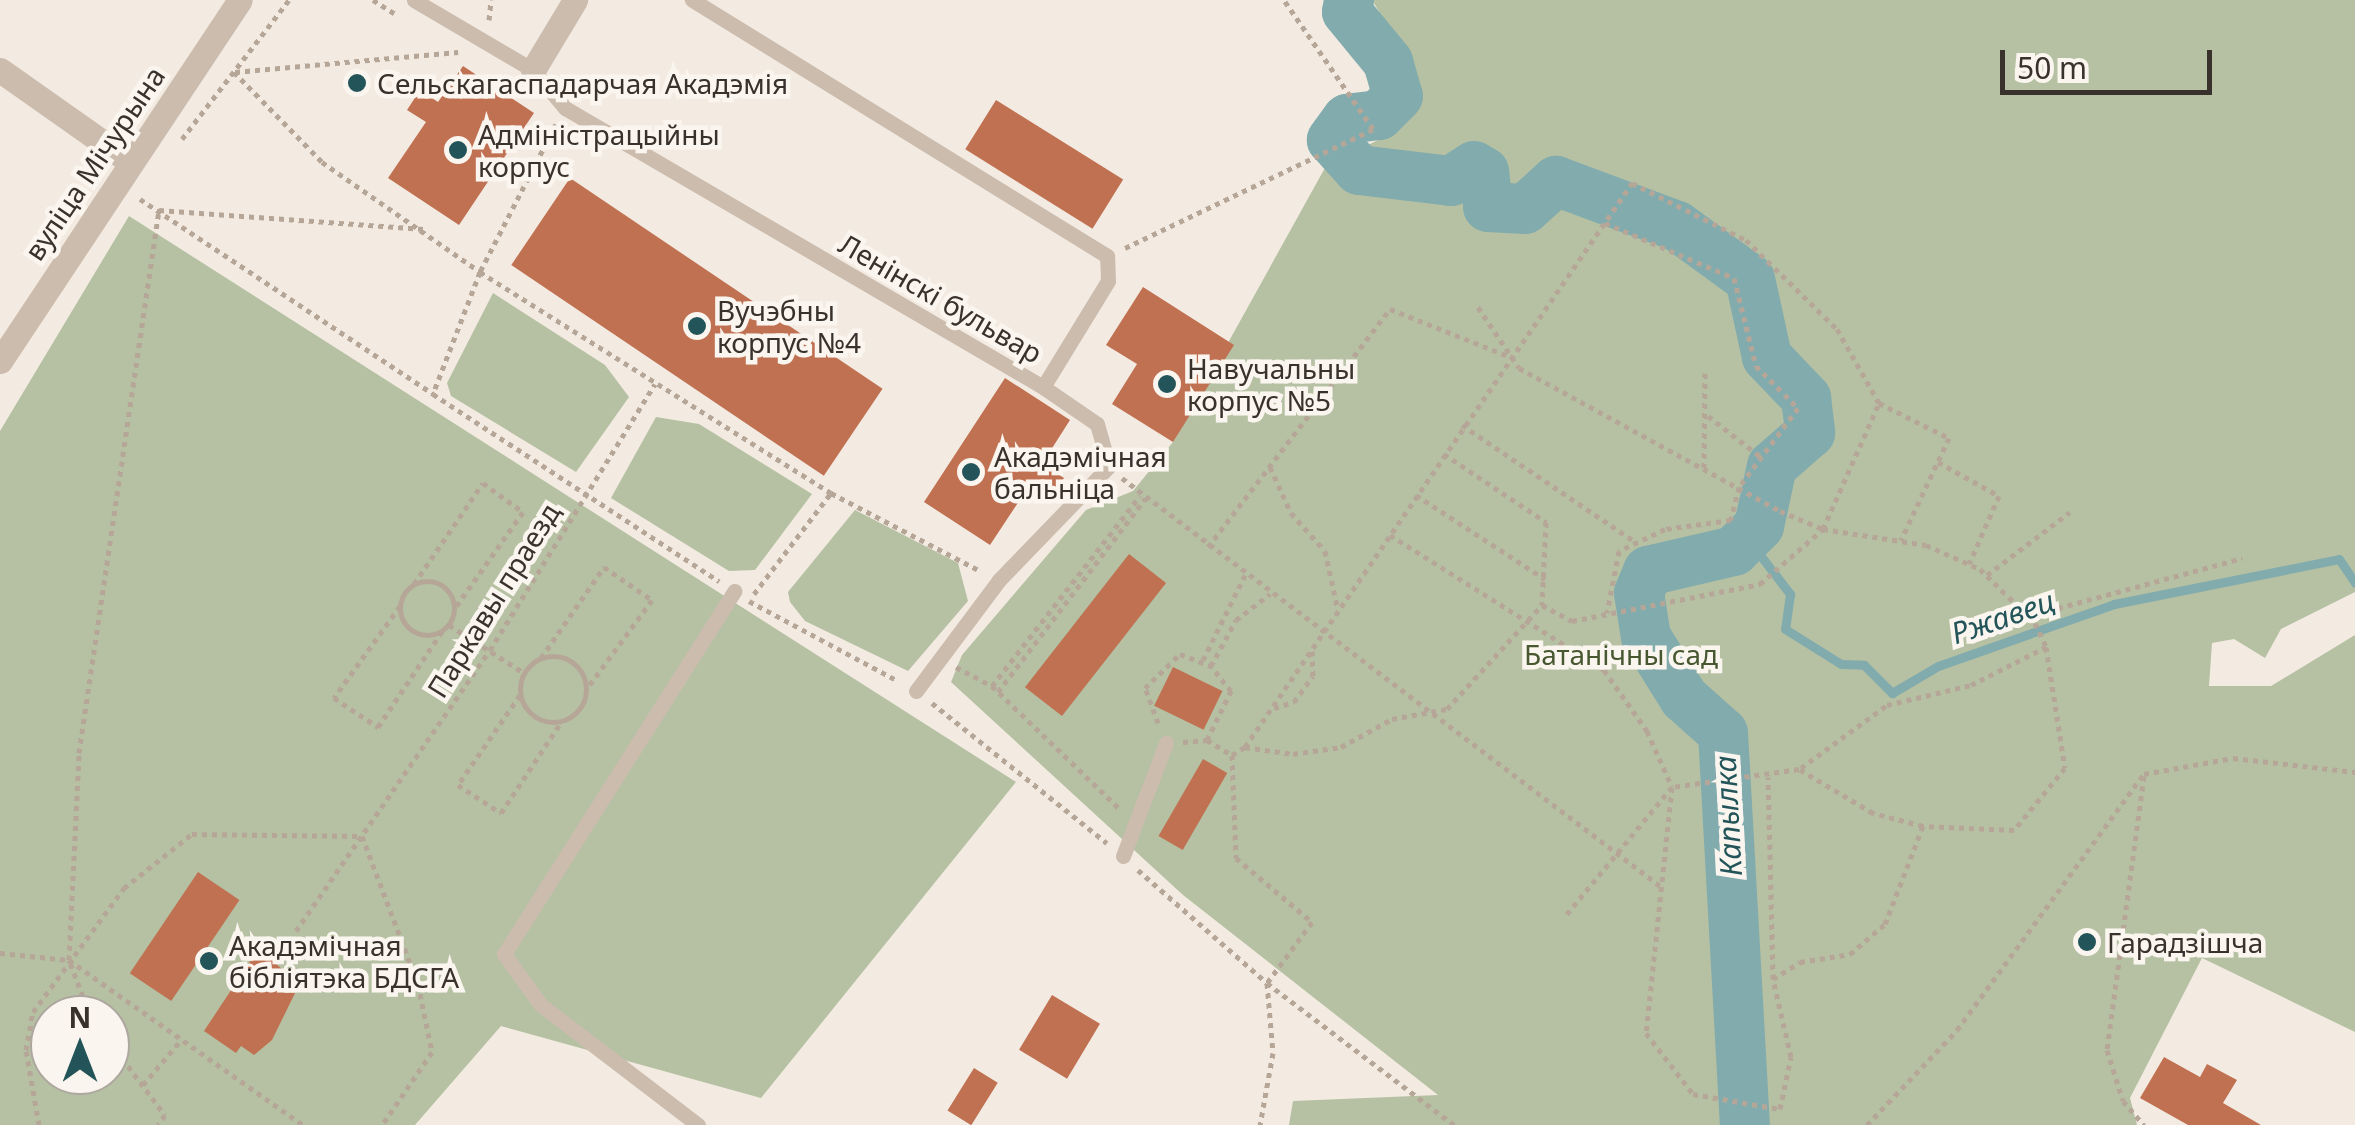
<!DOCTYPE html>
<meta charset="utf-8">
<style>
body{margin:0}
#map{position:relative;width:2355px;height:1125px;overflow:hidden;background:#f3ebe2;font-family:"Noto Sans",sans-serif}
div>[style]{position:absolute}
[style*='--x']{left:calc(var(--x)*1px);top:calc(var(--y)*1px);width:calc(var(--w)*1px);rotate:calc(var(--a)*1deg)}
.green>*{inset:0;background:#b5c1a2}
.stream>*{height:9px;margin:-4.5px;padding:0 4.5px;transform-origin:4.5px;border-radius:4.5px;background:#82abae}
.river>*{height:50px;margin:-25px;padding:0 25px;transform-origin:25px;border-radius:25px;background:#82abae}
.building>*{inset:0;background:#c07152;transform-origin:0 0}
.path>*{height:5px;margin-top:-2.5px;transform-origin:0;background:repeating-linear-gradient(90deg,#b6a698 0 5px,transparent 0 10px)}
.path>.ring{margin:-2.5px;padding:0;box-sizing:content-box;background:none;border:5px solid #b6a698;border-radius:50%}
.lane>*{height:15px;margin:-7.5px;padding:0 7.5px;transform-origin:7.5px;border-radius:7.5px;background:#cbbcae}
.street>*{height:25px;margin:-12.5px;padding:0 12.5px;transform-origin:12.5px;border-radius:12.5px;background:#cbbcae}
.dots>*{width:28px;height:28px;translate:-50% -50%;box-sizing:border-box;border:5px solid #faf5ee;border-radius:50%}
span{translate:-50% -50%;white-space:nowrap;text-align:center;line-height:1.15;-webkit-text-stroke:9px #faf5ee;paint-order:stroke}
.poi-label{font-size:28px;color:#39312c}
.left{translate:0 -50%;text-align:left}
.street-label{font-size:28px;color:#39312c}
.park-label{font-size:28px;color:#475730}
.water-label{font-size:30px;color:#235459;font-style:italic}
.north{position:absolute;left:30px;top:995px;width:100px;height:100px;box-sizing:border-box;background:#faf5ee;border:2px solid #ada7a0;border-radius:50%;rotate:0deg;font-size:28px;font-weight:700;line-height:40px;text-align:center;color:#39312c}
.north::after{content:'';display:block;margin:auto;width:35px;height:45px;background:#235459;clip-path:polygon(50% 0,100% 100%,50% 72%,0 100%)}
.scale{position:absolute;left:2000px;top:50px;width:212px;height:45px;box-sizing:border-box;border:5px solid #39312c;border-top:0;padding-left:12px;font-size:30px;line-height:35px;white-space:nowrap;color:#39312c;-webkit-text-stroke:8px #faf5ee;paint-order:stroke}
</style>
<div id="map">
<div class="green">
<div style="clip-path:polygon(1372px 0,2355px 0,2355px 592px,2281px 629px,2265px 658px,2234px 639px,2212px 643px,2209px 686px,2271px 686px,2355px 635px,2355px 1032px,2202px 958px,2130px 1098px,2137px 1125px,1289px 1125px,1293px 1101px,1438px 1095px,1183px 895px,951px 682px,962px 655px,1086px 510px,1133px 491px,1173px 442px,1326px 166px,1380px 139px,1410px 63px)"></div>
<div style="clip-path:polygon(evenodd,129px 216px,1016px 782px,761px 1098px,501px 1026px,415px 1125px,0 1125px,0 431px,129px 216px,50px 1015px,110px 1015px,110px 1075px,50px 1075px,50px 1015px)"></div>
<div style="clip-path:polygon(493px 293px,605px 365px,629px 397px,576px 472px,451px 396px,447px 383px)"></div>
<div style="clip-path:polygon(656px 417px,699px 424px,812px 494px,755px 570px,729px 571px,611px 498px)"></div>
<div style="clip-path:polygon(855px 510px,958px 563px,968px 601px,908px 671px,805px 621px,790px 602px,788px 592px)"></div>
</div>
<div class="stream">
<div style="--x:1747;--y:538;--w:71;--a:52.5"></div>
<div style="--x:1790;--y:594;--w:35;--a:98"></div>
<div style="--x:1785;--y:629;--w:66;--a:32"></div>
<div style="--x:1841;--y:664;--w:23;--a:2"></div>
<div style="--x:1864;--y:665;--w:40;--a:45"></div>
<div style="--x:1892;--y:693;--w:53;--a:-30.4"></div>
<div style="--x:1938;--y:666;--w:187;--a:-19.4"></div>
<div style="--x:2114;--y:604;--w:229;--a:-11.3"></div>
<div style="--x:2339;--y:559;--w:29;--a:56"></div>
</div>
<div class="river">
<div style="--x:1349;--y:0;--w:12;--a:99"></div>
<div style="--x:1347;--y:12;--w:65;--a:50.6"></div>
<div style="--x:1388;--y:62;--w:35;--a:74"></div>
<div style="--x:1398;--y:96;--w:27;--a:135"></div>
<div style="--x:1379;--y:115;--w:32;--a:173"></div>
<div style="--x:1347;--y:119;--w:26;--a:126"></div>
<div style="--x:1332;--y:140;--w:40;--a:48"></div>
<div style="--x:1359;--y:170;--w:93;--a:6.8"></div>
<div style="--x:1451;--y:181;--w:27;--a:-33"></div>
<div style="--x:1474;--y:166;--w:12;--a:31"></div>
<div style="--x:1484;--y:172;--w:35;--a:83"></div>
<div style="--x:1488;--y:207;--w:37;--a:3"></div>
<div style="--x:1525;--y:209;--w:42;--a:-42.1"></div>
<div style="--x:1556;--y:181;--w:129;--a:20.4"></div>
<div style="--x:1677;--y:226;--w:90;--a:36"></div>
<div style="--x:1750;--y:279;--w:80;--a:77.7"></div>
<div style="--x:1767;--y:357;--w:57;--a:46.4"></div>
<div style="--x:1806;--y:398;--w:35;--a:83"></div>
<div style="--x:1810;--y:433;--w:50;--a:139"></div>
<div style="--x:1772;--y:466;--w:61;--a:102.2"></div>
<div style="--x:1759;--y:526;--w:35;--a:135"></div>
<div style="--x:1734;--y:551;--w:88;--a:166.9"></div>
<div style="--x:1648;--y:571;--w:24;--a:112"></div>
<div style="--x:1639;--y:593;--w:45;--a:81"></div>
<div style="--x:1646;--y:637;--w:72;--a:58.1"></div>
<div style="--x:1684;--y:698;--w:52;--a:41.9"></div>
<div style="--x:1723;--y:733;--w:393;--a:86.8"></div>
</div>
<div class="building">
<div style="clip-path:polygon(463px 66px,534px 113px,459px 225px,388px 178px,426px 122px,407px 110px,420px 90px,438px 102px)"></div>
<div style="left:996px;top:100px;width:150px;height:58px;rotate:32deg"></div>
<div style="left:570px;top:178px;width:377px;height:105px;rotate:34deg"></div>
<div style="clip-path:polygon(1143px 287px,1234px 345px,1173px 442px,1112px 404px,1137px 364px,1106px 345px)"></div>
<div style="clip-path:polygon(1005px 378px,1070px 420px,1042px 464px,1064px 478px,1052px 497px,1031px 483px,990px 545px,924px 502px)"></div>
<div style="left:1129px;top:554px;width:47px;height:169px;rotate:38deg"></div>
<div style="left:1173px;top:667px;width:55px;height:43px;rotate:26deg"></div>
<div style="left:1203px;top:759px;width:28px;height:89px;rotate:30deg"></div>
<div style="left:198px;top:872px;width:50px;height:122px;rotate:34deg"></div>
<div style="clip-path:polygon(259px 948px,299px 985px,272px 1040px,254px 1055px,241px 1046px,236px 1053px,204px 1031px)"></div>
<div style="left:1052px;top:995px;width:56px;height:64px;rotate:31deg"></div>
<div style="clip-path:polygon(2164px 1057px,2200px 1077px,2207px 1064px,2237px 1080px,2223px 1103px,2261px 1125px,2188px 1125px,2140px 1098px)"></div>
<div style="left:974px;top:1068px;width:28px;height:50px;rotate:32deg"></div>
</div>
<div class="path">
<div style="--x:373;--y:0;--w:28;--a:32"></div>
<div style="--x:489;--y:20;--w:20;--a:-84"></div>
<div style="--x:234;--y:72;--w:126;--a:45.6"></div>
<div style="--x:322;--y:162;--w:193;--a:34.8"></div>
<div style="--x:480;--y:272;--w:415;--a:32.2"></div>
<div style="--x:831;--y:493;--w:168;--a:27.6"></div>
<div style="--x:235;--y:72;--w:224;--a:-5.1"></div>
<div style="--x:556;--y:124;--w:166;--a:117.2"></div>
<div style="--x:480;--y:272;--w:131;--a:111.1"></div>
<div style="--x:433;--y:394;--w:342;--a:33.2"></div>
<div style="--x:182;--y:139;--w:175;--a:-52.4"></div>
<div style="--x:140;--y:199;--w:352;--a:33.6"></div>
<div style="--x:1605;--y:223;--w:140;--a:23.1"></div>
<div style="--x:1734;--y:278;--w:91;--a:76"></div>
<div style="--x:1756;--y:366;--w:59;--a:45"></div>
<div style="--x:1798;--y:408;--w:99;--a:126.8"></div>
<div style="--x:1739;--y:487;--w:34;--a:104"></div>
<div style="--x:1731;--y:520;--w:67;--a:172.2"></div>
<div style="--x:1665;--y:529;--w:51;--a:154.4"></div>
<div style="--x:1619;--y:551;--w:63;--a:101"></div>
<div style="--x:1125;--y:248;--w:275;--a:-25.6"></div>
<div style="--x:1373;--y:129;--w:157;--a:-124.6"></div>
<div style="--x:1478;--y:307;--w:73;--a:56.1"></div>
<div style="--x:1519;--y:368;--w:298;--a:28.7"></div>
<div style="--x:1780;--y:511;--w:47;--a:22.7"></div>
<div style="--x:1823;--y:529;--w:104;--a:8.8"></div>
<div style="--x:1926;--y:545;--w:59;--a:24"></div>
<div style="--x:1980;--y:569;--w:77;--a:44.5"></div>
<div style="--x:2035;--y:623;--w:26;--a:65"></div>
<div style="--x:2046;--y:647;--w:122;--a:81.1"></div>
<div style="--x:2065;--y:768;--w:80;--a:129.4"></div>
<div style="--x:2014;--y:830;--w:91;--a:-177.5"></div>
<div style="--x:1923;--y:826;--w:52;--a:-165.4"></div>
<div style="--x:1873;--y:813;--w:86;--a:-149.3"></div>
<div style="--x:1799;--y:769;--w:128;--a:171.9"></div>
<div style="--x:1672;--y:787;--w:166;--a:129.6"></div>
<div style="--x:1708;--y:416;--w:67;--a:37.7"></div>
<div style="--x:1462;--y:425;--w:211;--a:34"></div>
<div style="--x:1444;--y:454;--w:123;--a:33.7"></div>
<div style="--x:1546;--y:522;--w:83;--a:92.8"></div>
<div style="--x:1938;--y:462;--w:70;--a:29.1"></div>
<div style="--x:1999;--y:496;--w:74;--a:113.8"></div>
<div style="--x:1270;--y:467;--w:51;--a:65.5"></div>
<div style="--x:1291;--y:513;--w:51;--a:48.2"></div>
<div style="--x:1325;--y:551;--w:60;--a:77.6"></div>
<div style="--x:1704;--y:468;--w:95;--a:-89.4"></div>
<div style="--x:1122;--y:478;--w:679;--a:37.16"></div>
<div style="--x:1416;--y:495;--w:154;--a:33.1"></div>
<div style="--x:1390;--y:535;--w:253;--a:32.2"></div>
<div style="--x:1604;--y:670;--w:75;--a:54.8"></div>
<div style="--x:1647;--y:731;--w:61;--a:65.9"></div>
<div style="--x:1672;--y:787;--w:247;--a:96"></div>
<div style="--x:1646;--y:1033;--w:77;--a:52.4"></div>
<div style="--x:1693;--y:1094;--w:88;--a:9.8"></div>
<div style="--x:1780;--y:1109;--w:53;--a:-78.1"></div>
<div style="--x:1791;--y:1057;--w:80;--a:-103"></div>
<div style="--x:1773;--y:979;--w:202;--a:-91.4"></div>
<div style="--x:1208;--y:547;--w:300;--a:-52.6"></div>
<div style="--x:1390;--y:309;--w:127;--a:21.7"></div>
<div style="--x:1987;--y:575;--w:104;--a:-37.2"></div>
<div class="ring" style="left:400px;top:581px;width:49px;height:49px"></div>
<div style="--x:414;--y:584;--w:122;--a:-55.7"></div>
<div style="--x:483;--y:483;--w:49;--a:35.9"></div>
<div style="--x:523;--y:512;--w:118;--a:125.3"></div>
<div style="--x:754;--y:594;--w:127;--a:-52.7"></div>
<div style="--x:749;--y:601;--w:169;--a:28.2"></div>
<div style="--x:400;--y:606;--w:113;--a:125.7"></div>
<div style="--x:334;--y:698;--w:53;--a:33.4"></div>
<div style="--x:378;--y:727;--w:117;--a:-56.2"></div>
<div style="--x:2029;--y:616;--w:221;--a:-15.2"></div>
<div style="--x:449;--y:625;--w:89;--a:32.6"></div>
<div class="ring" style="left:520px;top:656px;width:61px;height:61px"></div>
<div style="--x:541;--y:658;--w:111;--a:-55.3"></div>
<div style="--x:604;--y:567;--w:58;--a:34.5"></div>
<div style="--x:652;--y:600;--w:112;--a:126.3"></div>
<div style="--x:1203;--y:660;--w:95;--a:-63.7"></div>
<div style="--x:956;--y:667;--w:41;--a:27.8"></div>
<div style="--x:992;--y:686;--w:179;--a:43.9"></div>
<div style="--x:992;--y:686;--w:241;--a:-52.1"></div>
<div style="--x:998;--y:692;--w:243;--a:-52.7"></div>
<div style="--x:520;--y:695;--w:109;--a:124.6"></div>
<div style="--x:458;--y:785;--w:51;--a:33.1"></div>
<div style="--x:501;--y:813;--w:110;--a:-56.5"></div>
<div style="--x:932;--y:703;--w:224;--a:38.7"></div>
<div style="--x:1274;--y:708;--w:21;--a:-17"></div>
<div style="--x:1294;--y:702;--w:32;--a:-54"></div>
<div style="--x:1313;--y:676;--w:26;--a:-92"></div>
<div style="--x:1158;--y:723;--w:37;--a:-110"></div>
<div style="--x:1145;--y:688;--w:49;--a:-44.2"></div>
<div style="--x:1180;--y:654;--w:33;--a:21"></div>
<div style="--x:1207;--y:740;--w:55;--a:-63.9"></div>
<div style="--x:1231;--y:691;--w:32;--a:-129"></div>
<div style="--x:1211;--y:666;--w:52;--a:-61.5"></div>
<div style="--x:1236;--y:620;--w:43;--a:-37.4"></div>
<div style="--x:1183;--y:742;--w:24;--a:-5"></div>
<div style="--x:1207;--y:740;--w:29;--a:31"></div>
<div style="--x:1232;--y:755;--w:15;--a:-32"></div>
<div style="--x:1245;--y:747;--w:49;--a:8.3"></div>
<div style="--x:1293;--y:754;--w:49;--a:-8.3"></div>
<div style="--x:1341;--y:747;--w:58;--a:-28.8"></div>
<div style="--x:1392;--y:719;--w:56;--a:-10.3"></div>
<div style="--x:1447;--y:709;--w:141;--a:-47.6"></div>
<div style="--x:1542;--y:605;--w:34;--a:28"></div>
<div style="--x:1572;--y:621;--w:192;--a:-11.1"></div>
<div style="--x:1760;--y:584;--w:84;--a:-41.1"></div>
<div style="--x:1823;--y:529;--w:138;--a:-66"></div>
<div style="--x:1245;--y:747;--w:684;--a:-55.54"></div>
<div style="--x:1632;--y:183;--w:127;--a:26.6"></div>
<div style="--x:1746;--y:240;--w:127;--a:44.4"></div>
<div style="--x:1837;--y:329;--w:85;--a:60.4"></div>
<div style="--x:1879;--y:403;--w:78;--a:26.6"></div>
<div style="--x:1949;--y:438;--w:113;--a:115.2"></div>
<div style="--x:1232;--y:755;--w:103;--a:87.8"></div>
<div style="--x:1236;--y:858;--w:99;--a:40.1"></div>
<div style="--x:1312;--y:922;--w:76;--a:126.4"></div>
<div style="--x:1267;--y:983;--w:70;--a:85.1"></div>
<div style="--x:1273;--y:1053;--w:73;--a:100.2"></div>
<div style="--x:1801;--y:768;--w:107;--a:-36.2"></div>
<div style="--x:1887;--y:705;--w:86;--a:-13.4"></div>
<div style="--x:1971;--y:685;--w:84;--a:-26.9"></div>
<div style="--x:2144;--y:776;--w:276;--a:97.7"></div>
<div style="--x:2107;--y:1050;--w:53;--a:72.6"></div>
<div style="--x:2123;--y:1101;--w:32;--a:49"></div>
<div style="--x:1138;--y:870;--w:171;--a:41.2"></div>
<div style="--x:1267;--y:983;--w:235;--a:37.2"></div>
<div style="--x:296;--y:931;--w:341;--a:-55.4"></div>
<div style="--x:490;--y:650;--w:313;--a:-58.2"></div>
<div style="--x:0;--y:953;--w:69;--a:5.8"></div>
<div style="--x:69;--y:960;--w:286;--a:35.2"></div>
<div style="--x:1773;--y:979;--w:32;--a:-32"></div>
<div style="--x:1800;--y:962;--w:51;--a:-9.1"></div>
<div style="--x:1850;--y:954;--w:46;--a:-40.6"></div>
<div style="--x:1885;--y:924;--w:105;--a:-68.8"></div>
<div style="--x:90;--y:1015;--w:59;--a:-110.9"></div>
<div style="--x:69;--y:960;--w:207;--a:-87.2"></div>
<div style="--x:79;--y:753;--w:549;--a:-81.62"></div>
<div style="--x:159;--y:210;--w:269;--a:4.1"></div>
<div style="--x:110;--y:1042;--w:91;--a:53"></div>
<div style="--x:165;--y:1115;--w:12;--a:125"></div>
<div style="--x:143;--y:1085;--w:60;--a:-49.7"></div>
<div style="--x:39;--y:1125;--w:76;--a:-99.8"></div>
<div style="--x:26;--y:1050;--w:39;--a:-80"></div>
<div style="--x:33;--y:1012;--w:154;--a:-53.7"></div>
<div style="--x:124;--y:888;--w:87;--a:-38.5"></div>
<div style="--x:192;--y:834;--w:170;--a:0.7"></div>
<div style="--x:362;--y:836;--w:158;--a:69.3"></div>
<div style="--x:418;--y:984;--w:69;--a:78.4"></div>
<div style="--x:432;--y:1052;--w:88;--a:124.4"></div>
<div style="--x:1867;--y:1125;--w:131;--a:-46.5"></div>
<div style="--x:1957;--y:1030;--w:317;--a:-53.9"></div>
<div style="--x:2144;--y:774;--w:90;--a:-10.2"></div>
<div style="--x:2233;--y:758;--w:123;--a:6.5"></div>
</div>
<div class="lane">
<div style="--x:414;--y:0;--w:138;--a:30.5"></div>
<div style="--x:533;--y:70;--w:50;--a:49.9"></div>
<div style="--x:565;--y:108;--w:553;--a:30.27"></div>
<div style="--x:1043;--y:387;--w:124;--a:-58.5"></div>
<div style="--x:1108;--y:281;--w:25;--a:-92"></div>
<div style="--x:1107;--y:256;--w:488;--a:-148.3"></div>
<div style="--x:916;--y:691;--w:139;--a:-53.2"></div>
<div style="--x:999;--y:580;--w:158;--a:-46"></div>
<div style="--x:1109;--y:466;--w:44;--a:-105.9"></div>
<div style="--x:1097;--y:424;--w:65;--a:-145.6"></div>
<div style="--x:1123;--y:856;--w:121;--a:-69.2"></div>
<div style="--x:698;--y:1125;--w:199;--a:-142.6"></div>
<div style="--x:540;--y:1004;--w:62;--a:-125.8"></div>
<div style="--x:504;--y:954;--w:430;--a:-57.6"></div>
</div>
<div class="street">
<div style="--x:0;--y:70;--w:158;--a:35.2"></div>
<div style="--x:533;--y:70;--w:82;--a:-59"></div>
<div style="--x:0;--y:361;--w:433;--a:-56.4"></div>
</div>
<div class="dots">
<div style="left:357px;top:83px;background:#235459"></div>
<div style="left:458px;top:150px;background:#235459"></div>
<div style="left:697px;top:326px;background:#235459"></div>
<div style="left:1167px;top:384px;background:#235459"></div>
<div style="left:971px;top:472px;background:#235459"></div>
<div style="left:2087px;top:942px;background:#235459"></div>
<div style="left:209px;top:961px;background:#235459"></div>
</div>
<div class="poi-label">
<span class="left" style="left:377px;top:83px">Сельскагаспадарчая Акадэмія</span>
<span class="left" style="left:478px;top:150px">Адміністрацыйны<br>корпус</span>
<span class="left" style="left:717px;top:326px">Вучэбны<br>корпус №4</span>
<span class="left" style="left:1187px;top:384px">Навучальны<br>корпус №5</span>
<span class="left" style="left:994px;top:472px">Акадэмічная<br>бальніца</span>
<span class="left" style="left:2107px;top:942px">Гарадзішча</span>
<span class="left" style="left:229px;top:961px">Акадэмічная<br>бібліятэка БДСГА</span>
</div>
<div class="street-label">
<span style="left:94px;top:163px;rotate:-56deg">вуліца Мічурына</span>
<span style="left:941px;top:298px;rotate:30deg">Ленінскі бульвар</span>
<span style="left:493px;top:600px;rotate:-58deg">Паркавы праезд</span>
</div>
<div class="park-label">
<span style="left:1621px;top:654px">Батанічны сад</span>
</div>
<div class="water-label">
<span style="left:2003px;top:617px;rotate:-19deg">Ржавец</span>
<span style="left:1728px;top:816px;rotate:-93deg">Капылка</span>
</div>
<div class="north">N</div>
<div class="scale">50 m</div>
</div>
